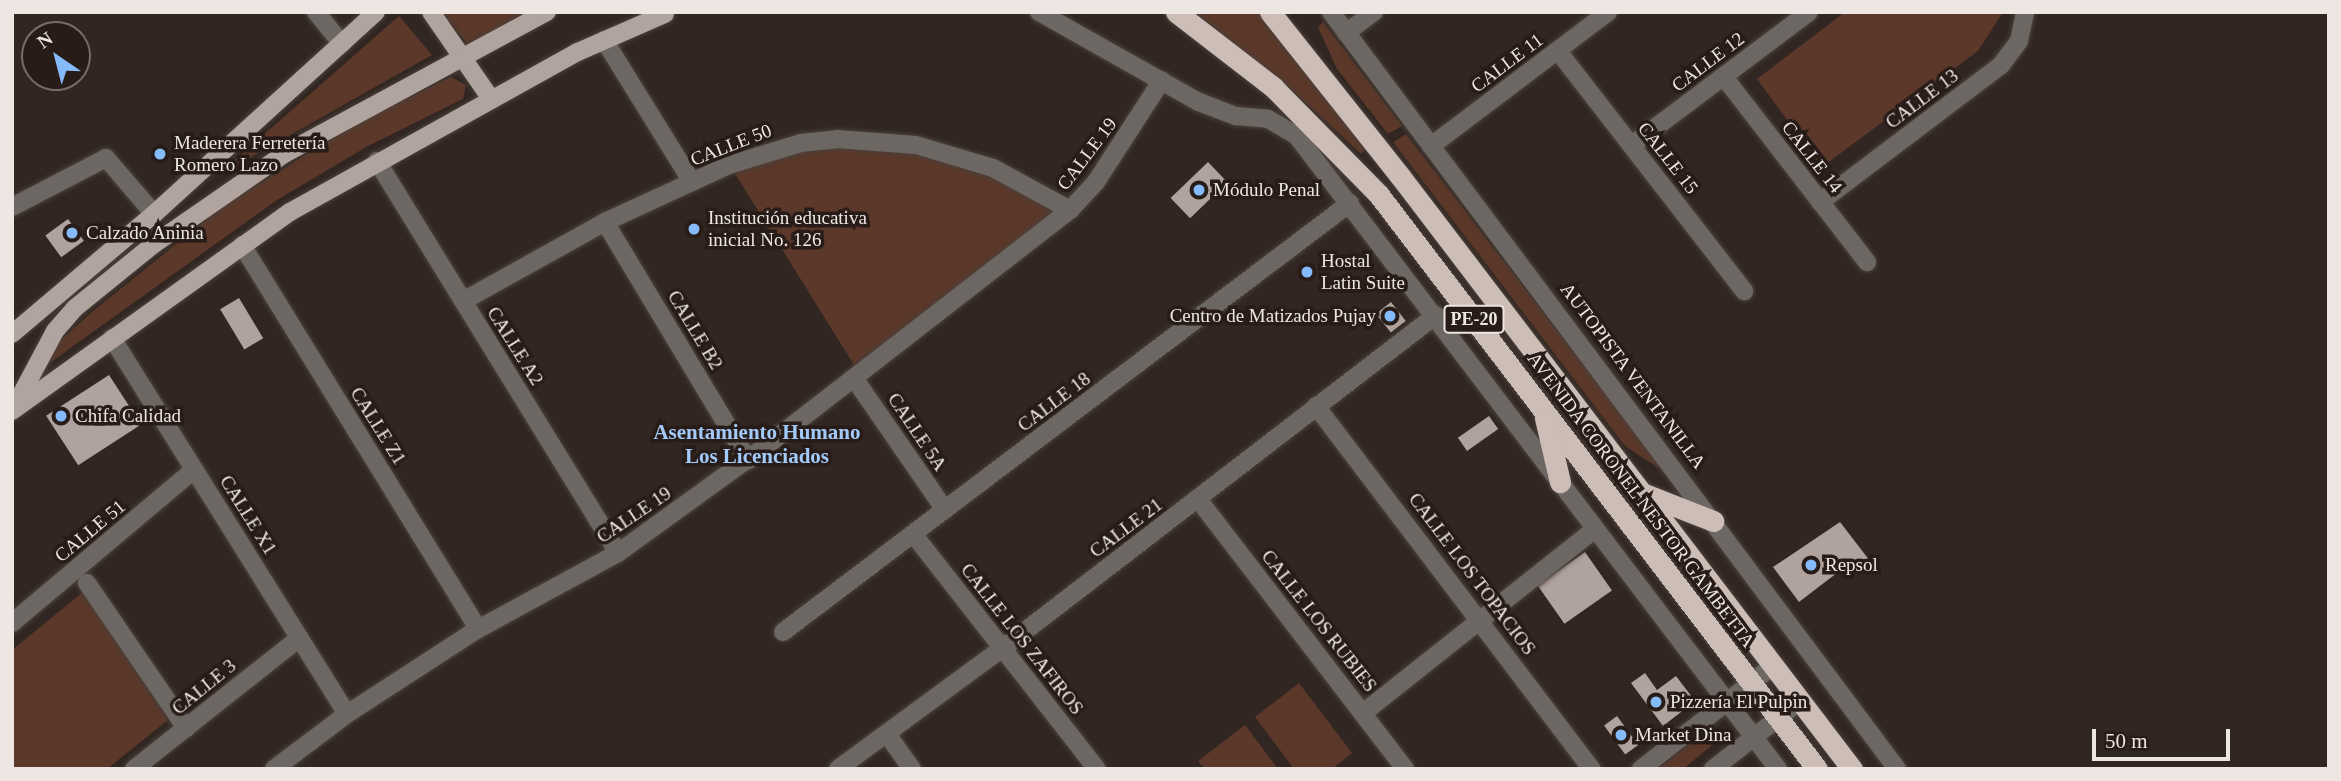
<!DOCTYPE html>
<meta charset="utf-8">
<style>
body{margin:0}
#map{position:relative;width:2341px;height:781px;overflow:hidden;background:#312621;font-family:"Times New Roman",serif}
div>[style]{position:absolute}
[style*='--x']{left:calc(var(--x)*1px);top:calc(var(--y)*1px);width:calc(var(--w)*1px);rotate:calc(var(--a)*1deg)}
.green>*{inset:0;background:#5b3829}
.building>*{inset:0;background:#b0a29c;transform-origin:0 0}
.roads{filter:drop-shadow(0 0 2px #4b413c) drop-shadow(0 0 2px #4b413c)}
.minor>*{height:18px;margin:-9px;padding:0 9px;transform-origin:9px;border-radius:9px;background:#6d6764}
.major>*{height:18px;margin:-9px;padding:0 9px;transform-origin:9px;border-radius:9px;background:#b1a49f}
.highway>*{height:21px;margin:-10.5px;padding:0 10.5px;transform-origin:10.5px;border-radius:10.5px;background:#ccbdb7}
.dots>*{width:19px;height:19px;translate:-50% -50%;box-sizing:border-box;border:4px solid #271c18;border-radius:50%}
span{translate:-50% -50%;white-space:nowrap;text-align:center;line-height:1.15;-webkit-text-stroke:7px #271c18;paint-order:stroke}
.shield-label span{padding:2px 5px;background:#271c18;border:2px solid;border-radius:5px;-webkit-text-stroke-width:0}
.shield-label{font-size:18px;color:#eee6e3;font-weight:700}
.street-label{font-size:19px;color:#eee6e3}
.poi-label{font-size:19px;color:#eee6e3}
.left{translate:0 -50%;text-align:left}
.right{translate:-100% -50%;text-align:right}
.neighbourhood-label{font-size:21px;color:#a2cafa;font-weight:700}
.frame{position:absolute;inset:0;border:14px solid #eee6e3;pointer-events:none}
.north{position:absolute;left:21px;top:21px;width:70px;height:70px;box-sizing:border-box;background:#271c18;border:2px solid #776d69;border-radius:50%;rotate:325deg;font-size:19px;font-weight:700;line-height:28px;text-align:center;color:#eee6e3}
.north::after{content:'';display:block;margin:auto;width:24px;height:32px;background:#86bbfb;clip-path:polygon(50% 0,100% 100%,50% 72%,0 100%)}
.scale{position:absolute;left:2092px;top:729px;width:138px;height:32px;box-sizing:border-box;border:4px solid #eee6e3;border-top:0;padding-left:9px;font-size:21px;line-height:24px;white-space:nowrap;color:#eee6e3;-webkit-text-stroke:5px #271c18;paint-order:stroke}
</style>
<div id="map">
<div class="green">
<div style="clip-path:polygon(442px 12px,529px 12px,468px 44px)"></div>
<div style="clip-path:polygon(1195px 12px,1261px 12px,1366px 148px,1361px 154px,1291px 89px)"></div>
<div style="clip-path:polygon(1845px 12px,2003px 12px,1978px 51px,1822px 167px,1757px 79px)"></div>
<div style="clip-path:polygon(399px 16px,432px 55px,232px 168px,231px 163px)"></div>
<div style="clip-path:polygon(1323px 22px,1402px 126px,1388px 134px,1337px 69px,1318px 27px)"></div>
<div style="clip-path:polygon(451px 77px,466px 85px,463px 99px,368px 146px,277px 200px,40px 370px,61px 340px,93px 311px,222px 207px,356px 124px)"></div>
<div style="clip-path:polygon(1406px 134px,1665px 472px,1625px 446px,1393px 142px)"></div>
<div style="clip-path:polygon(832px 148px,906px 152px,946px 163px,989px 176px,1057px 212px,854px 365px,734px 172px,801px 152px)"></div>
<div style="clip-path:polygon(83px 592px,168px 720px,107px 769px,12px 769px,12px 650px)"></div>
<div style="clip-path:polygon(1299px 683px,1352px 753px,1332px 769px,1294px 769px,1255px 717px)"></div>
<div style="clip-path:polygon(1245px 725px,1278px 769px,1205px 769px,1198px 761px)"></div>
<div style="clip-path:polygon(1711px 727px,1721px 738px,1683px 769px,1658px 769px)"></div>
</div>
<div class="building">
<div style="left:1208px;top:162px;width:28px;height:52px;rotate:46deg"></div>
<div style="left:68px;top:219px;width:27px;height:28px;rotate:54deg"></div>
<div style="left:239px;top:298px;width:47px;height:22px;rotate:59deg"></div>
<div style="left:1391px;top:302px;width:24px;height:19px;rotate:52deg"></div>
<div style="left:109px;top:375px;width:59px;height:75px;rotate:57deg"></div>
<div style="left:1489px;top:416px;width:16px;height:38px;rotate:55deg"></div>
<div style="clip-path:polygon(1840px 522px,1870px 561px,1857px 571px,1850px 563px,1799px 602px,1773px 567px)"></div>
<div style="left:1585px;top:552px;width:47px;height:58px;rotate:55deg"></div>
<div style="clip-path:polygon(1645px 673px,1657px 690px,1676px 676px,1692px 697px,1690px 705px,1663px 726px,1631px 683px)"></div>
<div style="left:1617px;top:716px;width:36px;height:16px;rotate:54deg"></div>
</div>
<div class="roads">
<div class="minor">
<div style="--x:316;--y:12;--w:41;--a:50.9"></div>
<div style="--x:1039;--y:12;--w:184;--a:29.4"></div>
<div style="--x:1199;--y:102;--w:40;--a:21"></div>
<div style="--x:1236;--y:116;--w:32;--a:5"></div>
<div style="--x:1268;--y:119;--w:34;--a:30"></div>
<div style="--x:1297;--y:136;--w:795;--a:52.77"></div>
<div style="--x:1331;--y:12;--w:945;--a:53.21"></div>
<div style="--x:1346;--y:33;--w:35;--a:-37"></div>
<div style="--x:604;--y:40;--w:167;--a:58.2"></div>
<div style="--x:1558;--y:51;--w:304;--a:52.2"></div>
<div style="--x:1724;--y:77;--w:234;--a:52.3"></div>
<div style="--x:1632;--y:145;--w:221;--a:-36.9"></div>
<div style="--x:1431;--y:146;--w:222;--a:-37.1"></div>
<div style="--x:377;--y:161;--w:460;--a:58.4"></div>
<div style="--x:1820;--y:202;--w:227;--a:-37.1"></div>
<div style="--x:2001;--y:65;--w:30;--a:-53"></div>
<div style="--x:2019;--y:41;--w:30;--a:-78"></div>
<div style="--x:12;--y:207;--w:106;--a:-27.5"></div>
<div style="--x:106;--y:158;--w:74;--a:49.4"></div>
<div style="--x:605;--y:222;--w:278;--a:59"></div>
<div style="--x:242;--y:245;--w:451;--a:58.4"></div>
<div style="--x:463;--y:301;--w:162;--a:-29.1"></div>
<div style="--x:605;--y:222;--w:136;--a:-24.7"></div>
<div style="--x:729;--y:165;--w:75;--a:-17"></div>
<div style="--x:801;--y:143;--w:36;--a:-6"></div>
<div style="--x:837;--y:139;--w:79;--a:4.3"></div>
<div style="--x:916;--y:145;--w:80;--a:16.6"></div>
<div style="--x:993;--y:168;--w:88;--a:28.6"></div>
<div style="--x:112;--y:338;--w:443;--a:58"></div>
<div style="--x:854;--y:378;--w:160;--a:55.4"></div>
<div style="--x:1316;--y:406;--w:456;--a:52.8"></div>
<div style="--x:1198;--y:499;--w:340;--a:52.5"></div>
<div style="--x:914;--y:535;--w:297;--a:52"></div>
<div style="--x:87;--y:583;--w:176;--a:55.7"></div>
<div style="--x:12;--y:623;--w:238;--a:-40.1"></div>
<div style="--x:783;--y:632;--w:711;--a:-37.11"></div>
<div style="--x:1363;--y:713;--w:296;--a:-38.4"></div>
<div style="--x:887;--y:734;--w:43;--a:54.5"></div>
<div style="--x:134;--y:769;--w:211;--a:-38.4"></div>
<div style="--x:274;--y:769;--w:91;--a:-37"></div>
<div style="--x:347;--y:714;--w:156;--a:-33"></div>
<div style="--x:478;--y:629;--w:159;--a:-28.5"></div>
<div style="--x:618;--y:553;--w:184;--a:-35.9"></div>
<div style="--x:767;--y:445;--w:383;--a:-37.8"></div>
<div style="--x:1070;--y:210;--w:38;--a:-47"></div>
<div style="--x:1096;--y:182;--w:121;--a:-57.1"></div>
<div style="--x:838;--y:769;--w:205;--a:-36.3"></div>
<div style="--x:1003;--y:648;--w:546;--a:-37.56"></div>
<div style="--x:1641;--y:769;--w:167;--a:-38"></div>
<div style="--x:1713;--y:769;--w:110;--a:-38"></div>
</div>
<div class="major">
<div style="--x:431;--y:12;--w:106;--a:55.4"></div>
<div style="--x:12;--y:334;--w:186;--a:-40.2"></div>
<div style="--x:154;--y:214;--w:300;--a:-42.3"></div>
<div style="--x:15;--y:406;--w:85;--a:-61.9"></div>
<div style="--x:55;--y:331;--w:30;--a:-49"></div>
<div style="--x:75;--y:308;--w:102;--a:-39"></div>
<div style="--x:154;--y:244;--w:158;--a:-34.7"></div>
<div style="--x:284;--y:154;--w:299;--a:-28.4"></div>
<div style="--x:12;--y:411;--w:342;--a:-35.6"></div>
<div style="--x:290;--y:212;--w:329;--a:-29.1"></div>
<div style="--x:578;--y:52;--w:95;--a:-23.6"></div>
</div>
<div class="highway">
<div style="--x:1176;--y:12;--w:123;--a:37.7"></div>
<div style="--x:1273;--y:87;--w:151;--a:45.5"></div>
<div style="--x:1379;--y:195;--w:722;--a:52.65"></div>
<div style="--x:1270;--y:12;--w:209;--a:51.6"></div>
<div style="--x:1400;--y:176;--w:746;--a:52.68"></div>
<div style="--x:1545;--y:418;--w:66;--a:76.8"></div>
<div style="--x:1637;--y:491;--w:82;--a:21.5"></div>
</div>
</div>
<div class="dots">
<div style="left:160px;top:154px;background:#86bbfb"></div>
<div style="left:1199px;top:190px;background:#86bbfb"></div>
<div style="left:694px;top:229px;background:#86bbfb"></div>
<div style="left:72px;top:233px;background:#86bbfb"></div>
<div style="left:1307px;top:272px;background:#86bbfb"></div>
<div style="left:1390px;top:316px;background:#86bbfb"></div>
<div style="left:61px;top:416px;background:#86bbfb"></div>
<div style="left:1811px;top:565px;background:#86bbfb"></div>
<div style="left:1656px;top:702px;background:#86bbfb"></div>
<div style="left:1621px;top:735px;background:#86bbfb"></div>
</div>
<div class="shield-label">
<span style="left:1474px;top:319px">PE-20</span>
</div>
<div class="street-label">
<span style="left:1708px;top:62px;rotate:-37deg">CALLE 12</span>
<span style="left:1507px;top:63px;rotate:-37deg">CALLE 11</span>
<span style="left:1922px;top:99px;rotate:-37deg">CALLE 13</span>
<span style="left:731px;top:145px;rotate:-21deg">CALLE 50</span>
<span style="left:1087px;top:154px;rotate:-53deg">CALLE 19</span>
<span style="left:1812px;top:157px;rotate:52deg">CALLE 14</span>
<span style="left:1668px;top:158px;rotate:52deg">CALLE 15</span>
<span style="left:695px;top:330px;rotate:59deg">CALLE B2</span>
<span style="left:515px;top:346px;rotate:58deg">CALLE A2</span>
<span style="left:1633px;top:376px;rotate:53deg">AUTOPISTA VENTANILLA</span>
<span style="left:1054px;top:402px;rotate:-37deg">CALLE 18</span>
<span style="left:378px;top:426px;rotate:58deg">CALLE Z1</span>
<span style="left:917px;top:432px;rotate:56deg">CALLE 5A</span>
<span style="left:1641px;top:500px;rotate:53deg">AVENIDA CORONEL NESTOR GAMBETTA</span>
<span style="left:248px;top:515px;rotate:58deg">CALLE X1</span>
<span style="left:634px;top:515px;rotate:-34deg">CALLE 19</span>
<span style="left:1126px;top:528px;rotate:-37deg">CALLE 21</span>
<span style="left:90px;top:531px;rotate:-40deg">CALLE 51</span>
<span style="left:1472px;top:574px;rotate:53deg">CALLE LOS TOPACIOS</span>
<span style="left:1319px;top:621px;rotate:52deg">CALLE LOS RUBIES</span>
<span style="left:1022px;top:639px;rotate:52deg">CALLE LOS ZAFIROS</span>
<span style="left:204px;top:687px;rotate:-39deg">CALLE 3</span>
</div>
<div class="poi-label">
<span class="left" style="left:174px;top:154px">Maderera Ferretería<br>Romero Lazo</span>
<span class="left" style="left:1213px;top:190px">Módulo Penal</span>
<span class="left" style="left:708px;top:229px">Institución educativa<br>inicial No. 126</span>
<span class="left" style="left:86px;top:233px">Calzado Aninia</span>
<span class="left" style="left:1321px;top:272px">Hostal<br>Latin Suite</span>
<span class="right" style="left:1376px;top:316px">Centro de Matizados Pujay</span>
<span class="left" style="left:75px;top:416px">Chifa Calidad</span>
<span class="left" style="left:1825px;top:565px">Repsol</span>
<span class="left" style="left:1670px;top:702px">Pizzería El Pulpin</span>
<span class="left" style="left:1635px;top:735px">Market Dina</span>
</div>
<div class="neighbourhood-label">
<span style="left:757px;top:444px">Asentamiento Humano<br>Los Licenciados</span>
</div>
<div class="frame"></div>
<div class="north">N</div>
<div class="scale">50 m</div>
</div>
